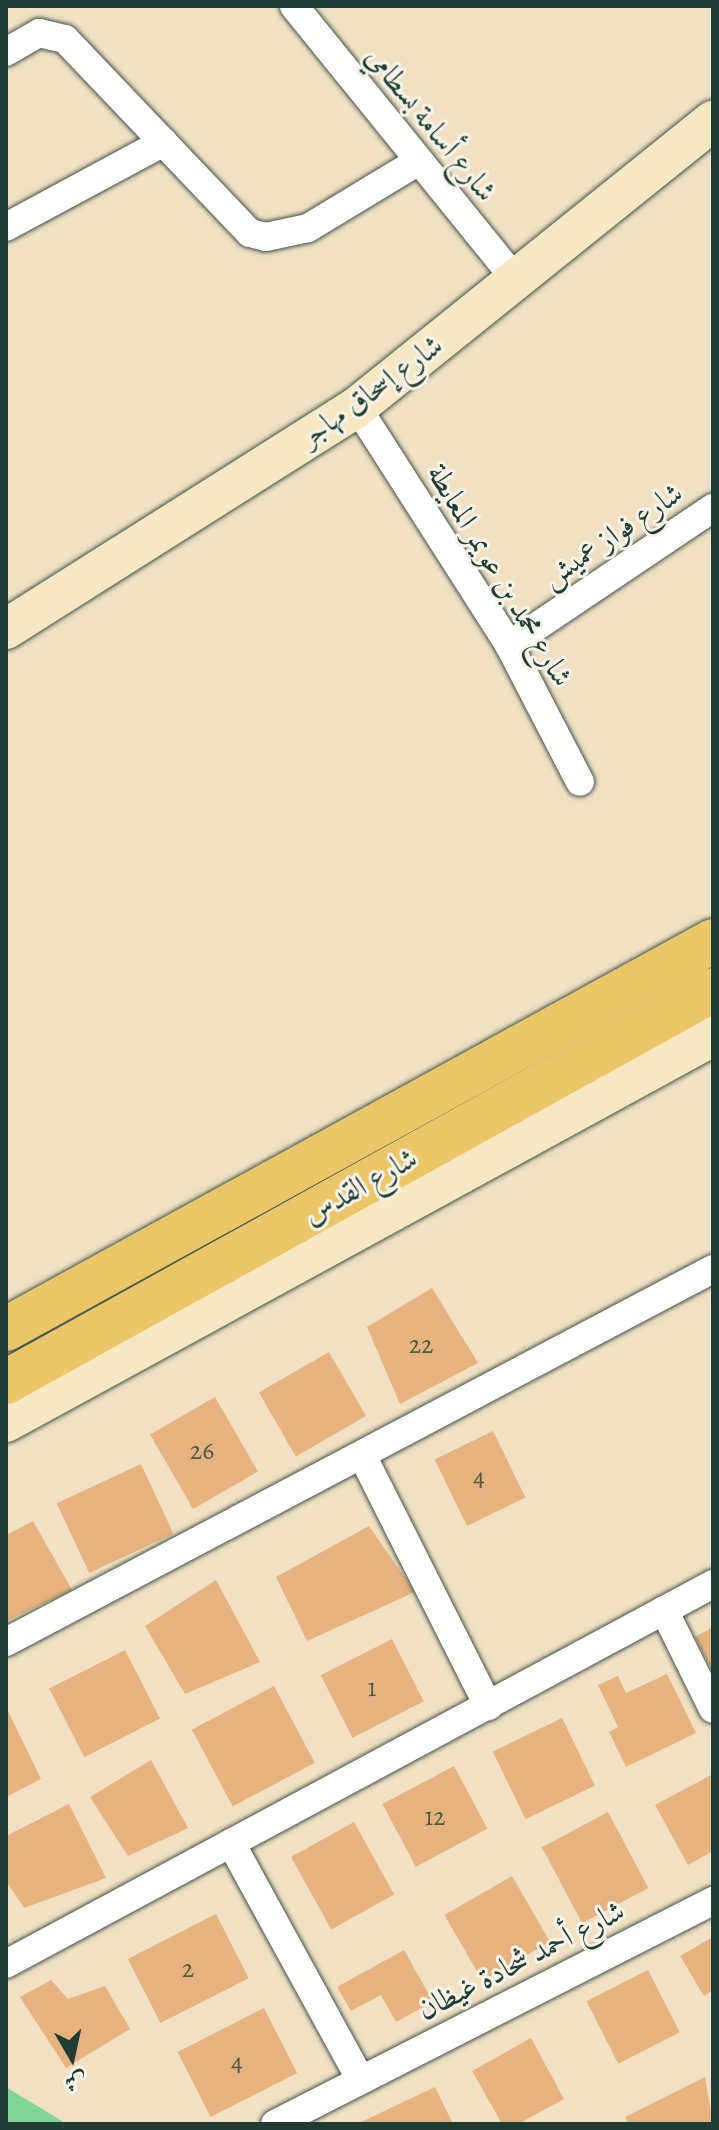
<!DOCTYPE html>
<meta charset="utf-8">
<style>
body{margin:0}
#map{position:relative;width:719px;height:2130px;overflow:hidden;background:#f1e0c3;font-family:Alegreya,Amiri,serif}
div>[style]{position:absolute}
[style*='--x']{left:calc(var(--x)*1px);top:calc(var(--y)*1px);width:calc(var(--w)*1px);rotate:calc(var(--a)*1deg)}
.green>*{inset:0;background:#80d699}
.building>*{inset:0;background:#e6b37e;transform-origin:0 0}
.roads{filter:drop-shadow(0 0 2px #3e5549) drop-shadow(0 0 2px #3e5549)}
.street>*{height:28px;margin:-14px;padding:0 14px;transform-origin:14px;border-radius:14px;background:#fff}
.secondary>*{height:40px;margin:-20px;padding:0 20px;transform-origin:20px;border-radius:20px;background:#f7e8c3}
.highway>*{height:44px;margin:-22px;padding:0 22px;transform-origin:22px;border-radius:22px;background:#ebc669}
span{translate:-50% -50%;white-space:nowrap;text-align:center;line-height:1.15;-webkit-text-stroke:6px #f7f3e8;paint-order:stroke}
.number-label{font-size:26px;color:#515a46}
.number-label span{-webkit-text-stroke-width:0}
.street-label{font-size:30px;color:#1f3d34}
.frame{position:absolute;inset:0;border:8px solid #1f3d34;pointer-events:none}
.north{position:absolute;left:32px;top:2018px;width:80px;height:80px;-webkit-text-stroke:6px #f7f3e8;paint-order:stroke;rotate:171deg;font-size:22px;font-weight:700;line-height:32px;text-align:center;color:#1f3d34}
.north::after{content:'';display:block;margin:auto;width:28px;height:36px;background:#1f3d34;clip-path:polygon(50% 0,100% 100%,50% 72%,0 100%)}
</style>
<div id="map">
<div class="green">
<div style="clip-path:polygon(6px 2087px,67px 2124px,6px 2124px)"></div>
</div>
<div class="building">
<div style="clip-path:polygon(432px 1288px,478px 1363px,400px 1404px,367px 1327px)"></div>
<div style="left:329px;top:1352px;width:74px;height:81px;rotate:60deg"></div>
<div style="left:215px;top:1397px;width:86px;height:75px;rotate:60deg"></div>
<div style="left:493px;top:1431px;width:74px;height:65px;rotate:64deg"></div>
<div style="left:141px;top:1464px;width:77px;height:93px;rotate:65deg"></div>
<div style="clip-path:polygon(33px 1521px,72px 1590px,6px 1621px,6px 1535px)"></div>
<div style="clip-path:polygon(369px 1526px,415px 1592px,307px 1641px,276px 1577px)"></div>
<div style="clip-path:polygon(216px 1580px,260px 1662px,185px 1694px,145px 1626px)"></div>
<div style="clip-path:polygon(713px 1627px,713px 1672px,695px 1637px)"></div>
<div style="left:392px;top:1639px;width:70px;height:80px;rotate:63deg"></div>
<div style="left:125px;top:1650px;width:77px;height:85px;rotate:63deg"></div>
<div style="clip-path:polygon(667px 1674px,696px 1733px,626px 1767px,609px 1732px,618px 1727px,598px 1685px,618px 1676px,626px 1693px)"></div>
<div style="left:274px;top:1686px;width:87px;height:93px;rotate:62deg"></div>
<div style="clip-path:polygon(6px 1707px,41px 1779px,6px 1797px)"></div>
<div style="left:562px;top:1718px;width:75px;height:77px;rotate:64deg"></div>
<div style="clip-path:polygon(151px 1760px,188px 1828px,128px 1856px,90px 1797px)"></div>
<div style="left:454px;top:1766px;width:71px;height:81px;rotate:62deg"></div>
<div style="clip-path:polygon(713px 1774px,713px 1851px,688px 1865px,655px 1805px)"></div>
<div style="clip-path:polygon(69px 1804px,106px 1878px,24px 1908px,6px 1881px,6px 1836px)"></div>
<div style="left:608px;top:1812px;width:86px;height:75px;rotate:62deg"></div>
<div style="left:354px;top:1822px;width:83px;height:72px;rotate:61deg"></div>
<div style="left:512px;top:1876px;width:76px;height:78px;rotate:60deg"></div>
<div style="left:216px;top:1914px;width:72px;height:99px;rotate:63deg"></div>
<div style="clip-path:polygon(713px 1937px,713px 1990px,704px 1996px,680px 1956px)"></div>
<div style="clip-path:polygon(404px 1950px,433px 2002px,396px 2022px,381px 1995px,351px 2011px,337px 1987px)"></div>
<div style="left:648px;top:1970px;width:70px;height:69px;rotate:63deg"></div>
<div style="clip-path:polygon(51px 1980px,68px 1999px,105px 1986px,130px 2029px,66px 2068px,20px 1997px)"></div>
<div style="left:264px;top:2008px;width:73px;height:97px;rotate:63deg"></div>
<div style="clip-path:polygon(531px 2038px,564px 2099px,518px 2124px,502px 2124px,472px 2071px)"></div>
<div style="clip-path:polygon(705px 2077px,713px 2124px,629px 2124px,625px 2117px)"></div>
<div style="clip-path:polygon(435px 2087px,453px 2124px,357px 2124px)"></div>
</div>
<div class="roads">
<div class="street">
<div style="--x:294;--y:6;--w:356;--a:51"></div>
<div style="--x:6;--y:52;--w:38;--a:-30"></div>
<div style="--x:39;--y:33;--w:27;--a:13"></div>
<div style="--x:65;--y:39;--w:268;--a:46.4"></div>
<div style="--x:250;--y:233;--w:16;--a:14"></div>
<div style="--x:266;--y:237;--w:43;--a:-12.1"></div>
<div style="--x:308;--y:228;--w:127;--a:-31.2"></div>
<div style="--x:6;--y:227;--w:179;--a:-28.3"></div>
<div style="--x:357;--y:407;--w:282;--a:57.4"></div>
<div style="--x:509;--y:645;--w:154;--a:62.6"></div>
<div style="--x:509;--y:645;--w:246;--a:-33.9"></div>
<div style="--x:363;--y:1457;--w:279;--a:63.3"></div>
<div style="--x:664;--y:1610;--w:110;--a:63.7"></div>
<div style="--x:6;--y:1642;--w:799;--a:-27.82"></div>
<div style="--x:231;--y:1843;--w:270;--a:61.3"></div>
<div style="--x:6;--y:1964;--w:803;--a:-28.26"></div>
<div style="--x:275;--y:2124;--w:492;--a:-27"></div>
</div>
<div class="secondary">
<div style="--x:6;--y:629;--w:415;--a:-32.3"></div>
<div style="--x:357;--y:407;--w:457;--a:-38.8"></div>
<div style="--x:6;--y:1422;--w:806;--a:-28.63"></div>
</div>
<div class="highway">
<div style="--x:6;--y:1329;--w:806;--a:-28.76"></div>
<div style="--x:6;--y:1382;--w:808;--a:-29.01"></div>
</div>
</div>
<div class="number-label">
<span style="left:421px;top:1345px">22</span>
<span style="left:202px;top:1451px">26</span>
<span style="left:479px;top:1478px">4</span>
<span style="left:372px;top:1688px">1</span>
<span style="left:435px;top:1817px">12</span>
<span style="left:188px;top:1969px">2</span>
<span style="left:237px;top:2063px">4</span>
</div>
<div class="street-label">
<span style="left:431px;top:124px;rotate:51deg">شارع أسامة بسطامي</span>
<span style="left:371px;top:391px;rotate:-36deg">شارع إسحاق مهاجر</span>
<span style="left:612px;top:535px;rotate:-34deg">شارع فواز عميش</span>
<span style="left:500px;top:575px;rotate:59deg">شارع محمد بن عويمر المعايطة</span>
<span style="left:360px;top:1186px;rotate:-29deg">شارع القدس</span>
<span style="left:521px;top:1960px;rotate:-27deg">شارع أحمد شحادة غيظان</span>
</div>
<div class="frame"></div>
<div class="north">ش</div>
</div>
